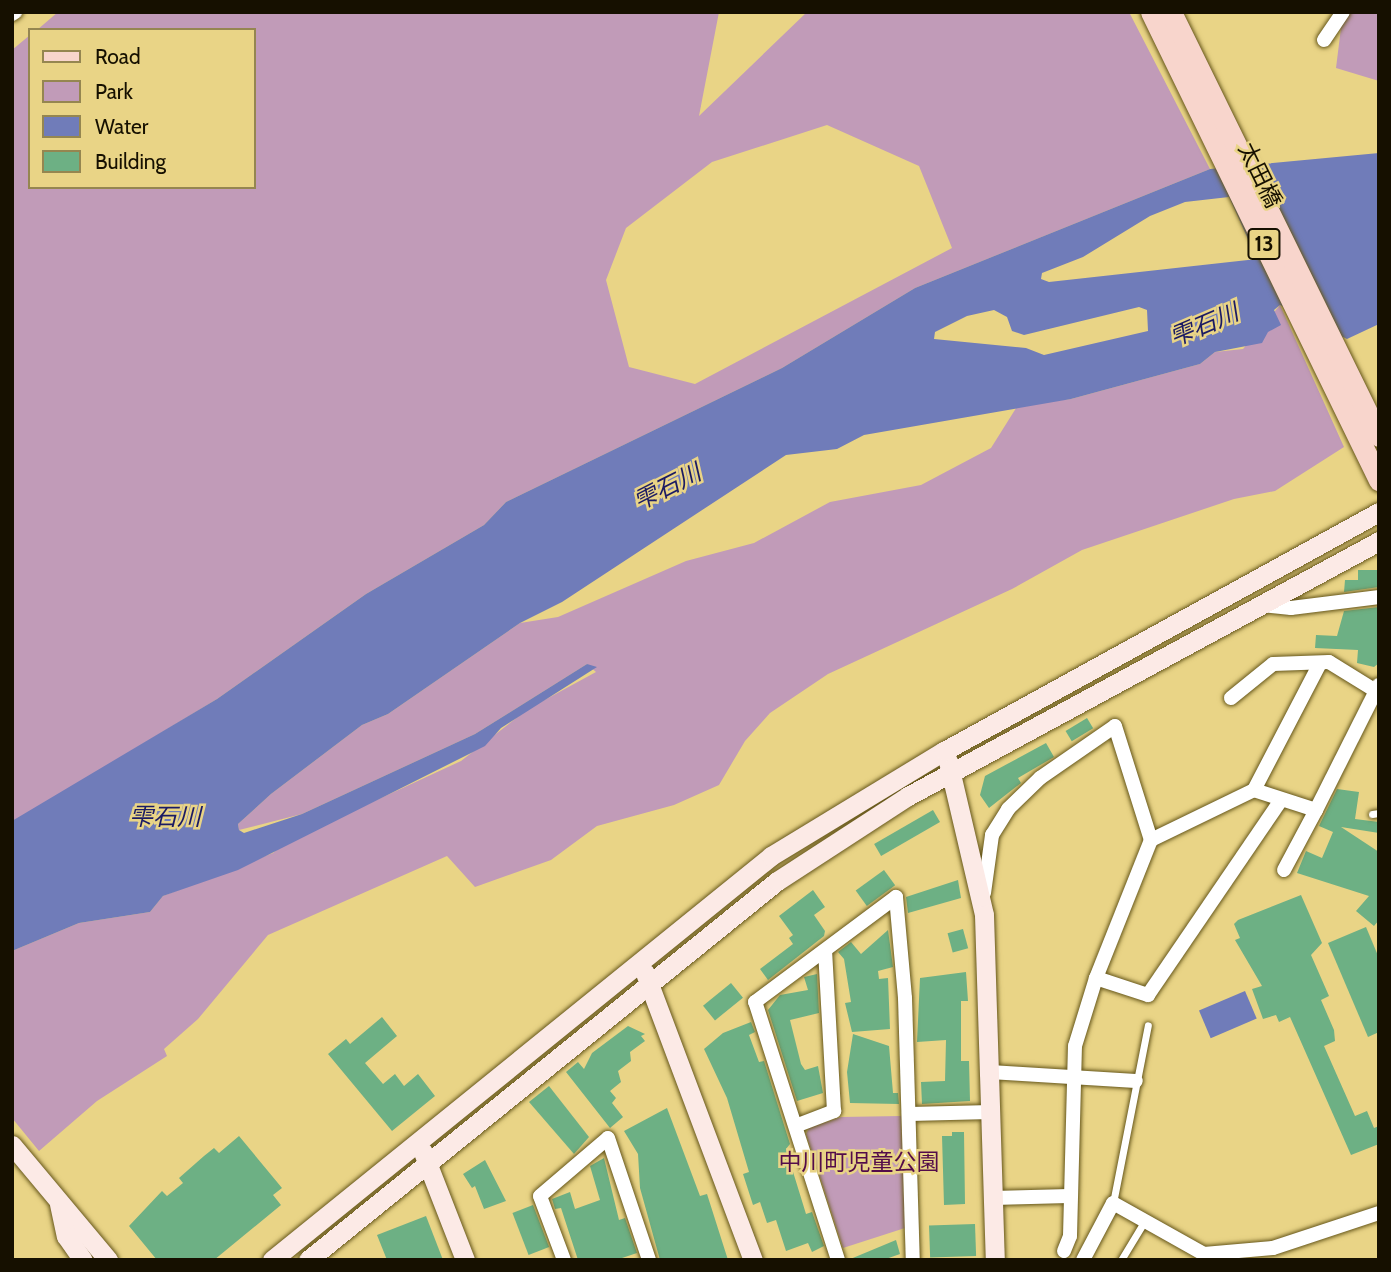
<!DOCTYPE html>
<meta charset="utf-8">
<style>
body{margin:0}
#map{position:relative;width:1391px;height:1272px;overflow:hidden;background:#e9d486;font-family:Cabin,"Noto Sans JP",sans-serif}
div>[style]{position:absolute}
[style*='--x']{left:calc(var(--x)*1px);top:calc(var(--y)*1px);width:calc(var(--w)*1px);rotate:calc(var(--a)*1deg)}
.green>*{inset:0;background:#c19bb8}
.water>*{inset:0;background:#707cb9;transform-origin:0 0}
.building>*{inset:0;background:#6db084;transform-origin:0 0}
.roads{filter:drop-shadow(0 0 2px #66571b) drop-shadow(0 0 2px #66571b)}
.lane>*{height:7px;margin:-3.5px;padding:0 3.5px;transform-origin:3.5px;border-radius:3.5px;background:#fff}
.street>*{height:14px;margin:-7px;padding:0 7px;transform-origin:7px;border-radius:7px;background:#fff}
.secondary>*{height:19px;margin:-9.5px;padding:0 9.5px;transform-origin:9.5px;border-radius:9.5px;background:#fceae6}
.primary>*{height:21px;margin:-10.5px;padding:0 10.5px;transform-origin:10.5px;border-radius:10.5px;background:#f8d5cc}
span{translate:-50% -50%;white-space:nowrap;text-align:center;line-height:1.15;-webkit-text-stroke:5px #e9d486;paint-order:stroke}
.shield-label span{padding:2px 5px;background:#e9d486;border:2px solid;border-radius:5px;-webkit-text-stroke-width:0}
.shield-label{font-size:21px;color:#161000;font-weight:700}
.street-label{font-size:23px;color:#161000}
.park-label{font-size:23px;color:#530c4a}
.water-label{font-size:24px;color:#1b1b64;font-style:italic}
.frame{position:absolute;inset:0;border:14px solid #161000;pointer-events:none}
.legend{position:absolute;left:28px;top:28px;width:228px;height:161px;box-sizing:border-box;background:#e9d486;border:2px solid #958650;margin:0;padding:9px 12px;list-style:none;font-size:21px;color:#161000}
.legend li{display:flex;align-items:center;gap:14px;height:35px}
.legend b{width:35px;border:2px solid #958650}
</style>
<div id="map">
<div class="green">
<div style="clip-path:polygon(evenodd,58px 12px,719px 12px,699px 116px,807px 12px,1129px 12px,1210px 169px,915px 288px,782px 368px,506px 502px,484px 525px,366px 594px,217px 699px,12px 823px,12px 50px,30px 35px,30px 187px,254px 187px,254px 30px,37px 30px,58px 12px,827px 125px,919px 166px,952px 248px,695px 384px,629px 367px,606px 280px,626px 228px,712px 162px,827px 125px)"></div>
<div style="clip-path:polygon(1343px 12px,1379px 12px,1379px 81px,1336px 68px)"></div>
<div style="clip-path:polygon(1280px 305px,1344px 447px,1275px 491px,1234px 499px,1082px 550px,1012px 589px,828px 674px,770px 713px,745px 741px,719px 785px,674px 805px,597px 826px,551px 860px,475px 887px,447px 856px,268px 935px,198px 1019px,164px 1049px,167px 1056px,97px 1101px,39px 1151px,12px 1118px,12px 951px,79px 923px,150px 912px,163px 896px,273px 853px,290px 840px,461px 761px,528px 709px,596px 672px,587px 664px,475px 734px,302px 814px,239px 830px,238px 824px,271px 794px,362px 725px,388px 714px,520px 623px,558px 617px,686px 561px,754px 543px,830px 502px,921px 485px,991px 448px,1018px 405px,1071px 399px,1200px 364px,1215px 352px,1243px 349px)"></div>
<div style="clip-path:polygon(901px 1116px,905px 1228px,843px 1248px,806px 1134px,809px 1128px,841px 1117px)"></div>
</div>
<div class="water">
<div style="clip-path:polygon(evenodd,1379px 153px,1379px 324px,1347px 339px,1280px 305px,1274px 310px,1281px 325px,1268px 332px,1262px 343px,1215px 352px,1200px 364px,1071px 399px,864px 435px,837px 449px,786px 455px,562px 602px,520px 623px,388px 714px,362px 725px,271px 794px,238px 824px,239px 830px,244px 833px,302px 814px,475px 734px,587px 664px,597px 667px,501px 728px,485px 746px,238px 870px,163px 896px,150px 912px,79px 923px,12px 951px,12px 821px,217px 699px,366px 594px,484px 525px,506px 502px,782px 368px,915px 288px,1210px 169px,1379px 153px,1229px 197px,1257px 259px,1049px 282px,1041px 279px,1042px 273px,1083px 257px,1150px 216px,1185px 202px,1229px 197px,1379px 153px,1139px 307px,1147px 310px,1148px 331px,1044px 355px,1026px 348px,934px 339px,935px 332px,967px 316px,994px 310px,1007px 317px,1012px 331px,1024px 335px,1139px 307px)"></div>
<div style="left:1245px;top:991px;width:30px;height:50px;rotate:67deg"></div>
</div>
<div class="building">
<div style="clip-path:polygon(1358px 570px,1379px 570px,1379px 587px,1344px 592px,1345px 580px,1358px 580px)"></div>
<div style="clip-path:polygon(1379px 607px,1379px 663px,1374px 667px,1357px 663px,1358px 650px,1315px 648px,1316px 635px,1337px 636px,1344px 611px)"></div>
<div style="left:1087px;top:718px;width:12px;height:25px;rotate:59deg"></div>
<div style="clip-path:polygon(1046px 743px,1054px 757px,1018px 778px,1021px 783px,989px 808px,980px 795px,985px 776px)"></div>
<div style="clip-path:polygon(1337px 789px,1359px 792px,1355px 819px,1379px 822px,1379px 833px,1341px 827px,1379px 852px,1379px 920px,1374px 926px,1356px 911px,1369px 896px,1297px 873px,1306px 851px,1322px 858px,1333px 832px,1319px 826px)"></div>
<div style="left:933px;top:810px;width:14px;height:68px;rotate:60deg"></div>
<div style="left:884px;top:870px;width:19px;height:35px;rotate:54deg"></div>
<div style="clip-path:polygon(958px 880px,961px 898px,908px 913px,906px 897px)"></div>
<div style="clip-path:polygon(813px 890px,825px 907px,814px 915px,825px 931px,824px 936px,768px 980px,760px 969px,793px 944px,789px 938px,793px 935px,779px 916px)"></div>
<div style="clip-path:polygon(1301px 895px,1322px 943px,1311px 955px,1329px 996px,1321px 1000px,1334px 1030px,1335px 1041px,1324px 1046px,1355px 1116px,1367px 1111px,1374px 1128px,1379px 1126px,1379px 1144px,1351px 1155px,1290px 1017px,1279px 1022px,1276px 1015px,1263px 1019px,1252px 989px,1262px 986px,1235px 940px,1240px 938px,1234px 924px,1238px 920px)"></div>
<div style="clip-path:polygon(1366px 927px,1379px 958px,1379px 1032px,1368px 1037px,1328px 943px)"></div>
<div style="left:963px;top:929px;width:20px;height:16px;rotate:75deg"></div>
<div style="clip-path:polygon(888px 930px,893px 967px,878px 971px,879px 979px,888px 978px,890px 1029px,852px 1032px,845px 1003px,851px 1002px,844px 959px,838px 952px,851px 942px,861px 954px)"></div>
<div style="clip-path:polygon(966px 972px,968px 1001px,961px 1001px,961px 1061px,969px 1061px,970px 1101px,922px 1104px,921px 1082px,945px 1081px,946px 1040px,917px 1042px,920px 978px)"></div>
<div style="clip-path:polygon(817px 974px,819px 1013px,790px 1020px,801px 1064px,805px 1070px,818px 1066px,823px 1093px,797px 1101px,768px 1010px,780px 995px,808px 990px,804px 977px)"></div>
<div style="left:731px;top:983px;width:19px;height:36px;rotate:51deg"></div>
<div style="clip-path:polygon(382px 1017px,397px 1036px,365px 1063px,383px 1084px,395px 1074px,404px 1086px,418px 1074px,435px 1096px,392px 1131px,328px 1054px,346px 1039px,350px 1044px)"></div>
<div style="clip-path:polygon(751px 1022px,755px 1032px,749px 1035px,759px 1062px,764px 1061px,790px 1144px,786px 1149px,806px 1214px,812px 1212px,824px 1246px,812px 1252px,808px 1243px,786px 1251px,776px 1220px,767px 1223px,760px 1202px,753px 1205px,743px 1174px,749px 1172px,727px 1098px,704px 1049px,723px 1033px)"></div>
<div style="clip-path:polygon(628px 1026px,645px 1034px,641px 1036px,645px 1041px,630px 1052px,631px 1061px,618px 1071px,621px 1082px,610px 1091px,616px 1098px,612px 1103px,623px 1117px,610px 1128px,566px 1072px,578px 1062px,584px 1069px,592px 1053px)"></div>
<div style="clip-path:polygon(853px 1034px,889px 1046px,893px 1093px,898px 1093px,899px 1104px,850px 1103px,847px 1072px)"></div>
<div style="clip-path:polygon(549px 1086px,589px 1137px,574px 1154px,529px 1102px)"></div>
<div style="clip-path:polygon(667px 1108px,700px 1196px,707px 1194px,728px 1260px,660px 1260px,640px 1188px,638px 1154px,624px 1131px)"></div>
<div style="clip-path:polygon(952px 1132px,964px 1132px,965px 1204px,944px 1205px,942px 1136px,952px 1136px)"></div>
<div style="clip-path:polygon(239px 1136px,282px 1188px,273px 1195px,281px 1205px,214px 1260px,157px 1260px,129px 1226px,162px 1191px,167px 1196px,183px 1183px,179px 1178px,204px 1156px,214px 1148px,219px 1153px)"></div>
<div style="clip-path:polygon(604px 1158px,619px 1220px,625px 1218px,637px 1253px,616px 1260px,578px 1260px,561px 1208px,555px 1209px,552px 1199px,570px 1192px,575px 1209px,600px 1200px,590px 1166px)"></div>
<div style="clip-path:polygon(485px 1160px,506px 1201px,484px 1209px,475px 1186px,472px 1188px,463px 1174px)"></div>
<div style="left:533px;top:1205px;width:45px;height:22px;rotate:69deg"></div>
<div style="clip-path:polygon(426px 1216px,443px 1260px,387px 1260px,377px 1235px)"></div>
<div style="left:975px;top:1224px;width:32px;height:46px;rotate:88deg"></div>
<div style="clip-path:polygon(896px 1240px,900px 1254px,883px 1260px,848px 1260px)"></div>
</div>
<div class="roads">
<div class="lane">
<div style="--x:1372;--y:814;--w:7;--a:-8"></div>
<div style="--x:1113;--y:1203;--w:181;--a:-78.9"></div>
<div style="--x:1121;--y:1260;--w:44;--a:-58.8"></div>
</div>
<div class="street">
<div style="--x:12;--y:14;--w:4;--a:-34"></div>
<div style="--x:1324;--y:40;--w:34;--a:-56"></div>
<div style="--x:1262;--y:605;--w:29;--a:6"></div>
<div style="--x:1291;--y:608;--w:89;--a:-7.1"></div>
<div style="--x:1231;--y:698;--w:54;--a:-39"></div>
<div style="--x:1273;--y:664;--w:56;--a:-2"></div>
<div style="--x:1329;--y:662;--w:55;--a:31.7"></div>
<div style="--x:1254;--y:790;--w:143;--a:-62.5"></div>
<div style="--x:1284;--y:870;--w:68;--a:-61.9"></div>
<div style="--x:984;--y:893;--w:59;--a:-82.1"></div>
<div style="--x:992;--y:835;--w:31;--a:-58"></div>
<div style="--x:1008;--y:809;--w:45;--a:-44.1"></div>
<div style="--x:1040;--y:778;--w:91;--a:-34.7"></div>
<div style="--x:1115;--y:726;--w:120;--a:72.5"></div>
<div style="--x:896;--y:897;--w:101;--a:84.9"></div>
<div style="--x:905;--y:998;--w:262;--a:88.3"></div>
<div style="--x:1096;--y:978;--w:55;--a:18.1"></div>
<div style="--x:1148;--y:995;--w:236;--a:-55.7"></div>
<div style="--x:990;--y:1072;--w:146;--a:3.5"></div>
<div style="--x:910;--y:1114;--w:81;--a:-1.4"></div>
<div style="--x:798;--y:1125;--w:39;--a:-21"></div>
<div style="--x:834;--y:1111;--w:160;--a:-93.2"></div>
<div style="--x:993;--y:1198;--w:76;--a:-1.5"></div>
<div style="--x:1064;--y:1251;--w:16;--a:-68"></div>
<div style="--x:1070;--y:1236;--w:190;--a:-88.5"></div>
<div style="--x:1075;--y:1046;--w:71;--a:-72.8"></div>
<div style="--x:1096;--y:978;--w:149;--a:-68.3"></div>
<div style="--x:1151;--y:840;--w:114;--a:-25.9"></div>
<div style="--x:1254;--y:790;--w:65;--a:17.9"></div>
<div style="--x:1316;--y:810;--w:140;--a:-63.3"></div>
<div style="--x:564;--y:1260;--w:68;--a:-110.6"></div>
<div style="--x:540;--y:1196;--w:89;--a:-40.5"></div>
<div style="--x:608;--y:1138;--w:129;--a:71.4"></div>
<div style="--x:838;--y:1260;--w:271;--a:-107.8"></div>
<div style="--x:755;--y:1002;--w:176;--a:-36.7"></div>
<div style="--x:1083;--y:1260;--w:64;--a:-62.2"></div>
<div style="--x:1113;--y:1203;--w:104;--a:29.3"></div>
<div style="--x:1204;--y:1254;--w:69;--a:-5"></div>
<div style="--x:1273;--y:1248;--w:112;--a:-18.3"></div>
</div>
<div class="secondary">
<div style="--x:948;--y:761;--w:158;--a:76.8"></div>
<div style="--x:984;--y:915;--w:345;--a:88.2"></div>
<div style="--x:645;--y:973;--w:307;--a:69.4"></div>
<div style="--x:12;--y:1145;--w:150;--a:50.1"></div>
<div style="--x:423;--y:1152;--w:116;--a:68.7"></div>
<div style="--x:59;--y:1204;--w:33;--a:78"></div>
<div style="--x:66;--y:1236;--w:29;--a:55"></div>
<div style="--x:272;--y:1260;--w:642;--a:-38.99"></div>
<div style="--x:771;--y:856;--w:202;--a:-31.3"></div>
<div style="--x:944;--y:751;--w:496;--a:-28.8"></div>
<div style="--x:308;--y:1260;--w:603;--a:-38.94"></div>
<div style="--x:777;--y:881;--w:156;--a:-33"></div>
<div style="--x:908;--y:796;--w:536;--a:-28.43"></div>
</div>
<div class="primary">
<div style="--x:1151;--y:12;--w:521;--a:64.03"></div>
<div style="--x:1171;--y:12;--w:472;--a:63.9"></div>
</div>
</div>
<div class="shield-label">
<span style="left:1264px;top:244px">13</span>
</div>
<div class="street-label">
<span style="left:1260px;top:175px;rotate:64deg">太田橋</span>
</div>
<div class="park-label">
<span style="left:859px;top:1162px">中川町児童公園</span>
</div>
<div class="water-label">
<span style="left:1204px;top:325px;rotate:-23deg">雫石川</span>
<span style="left:667px;top:487px;rotate:-27deg">雫石川</span>
<span style="left:165px;top:817px">雫石川</span>
</div>
<div class="frame"></div>
<ul class="legend">
<li><b style="height:9px;background:#f8d5cc"></b>Road</li>
<li><b style="height:19px;background:#c19bb8"></b>Park</li>
<li><b style="height:19px;background:#707cb9"></b>Water</li>
<li><b style="height:19px;background:#6db084"></b>Building</li>
</ul>
</div>
